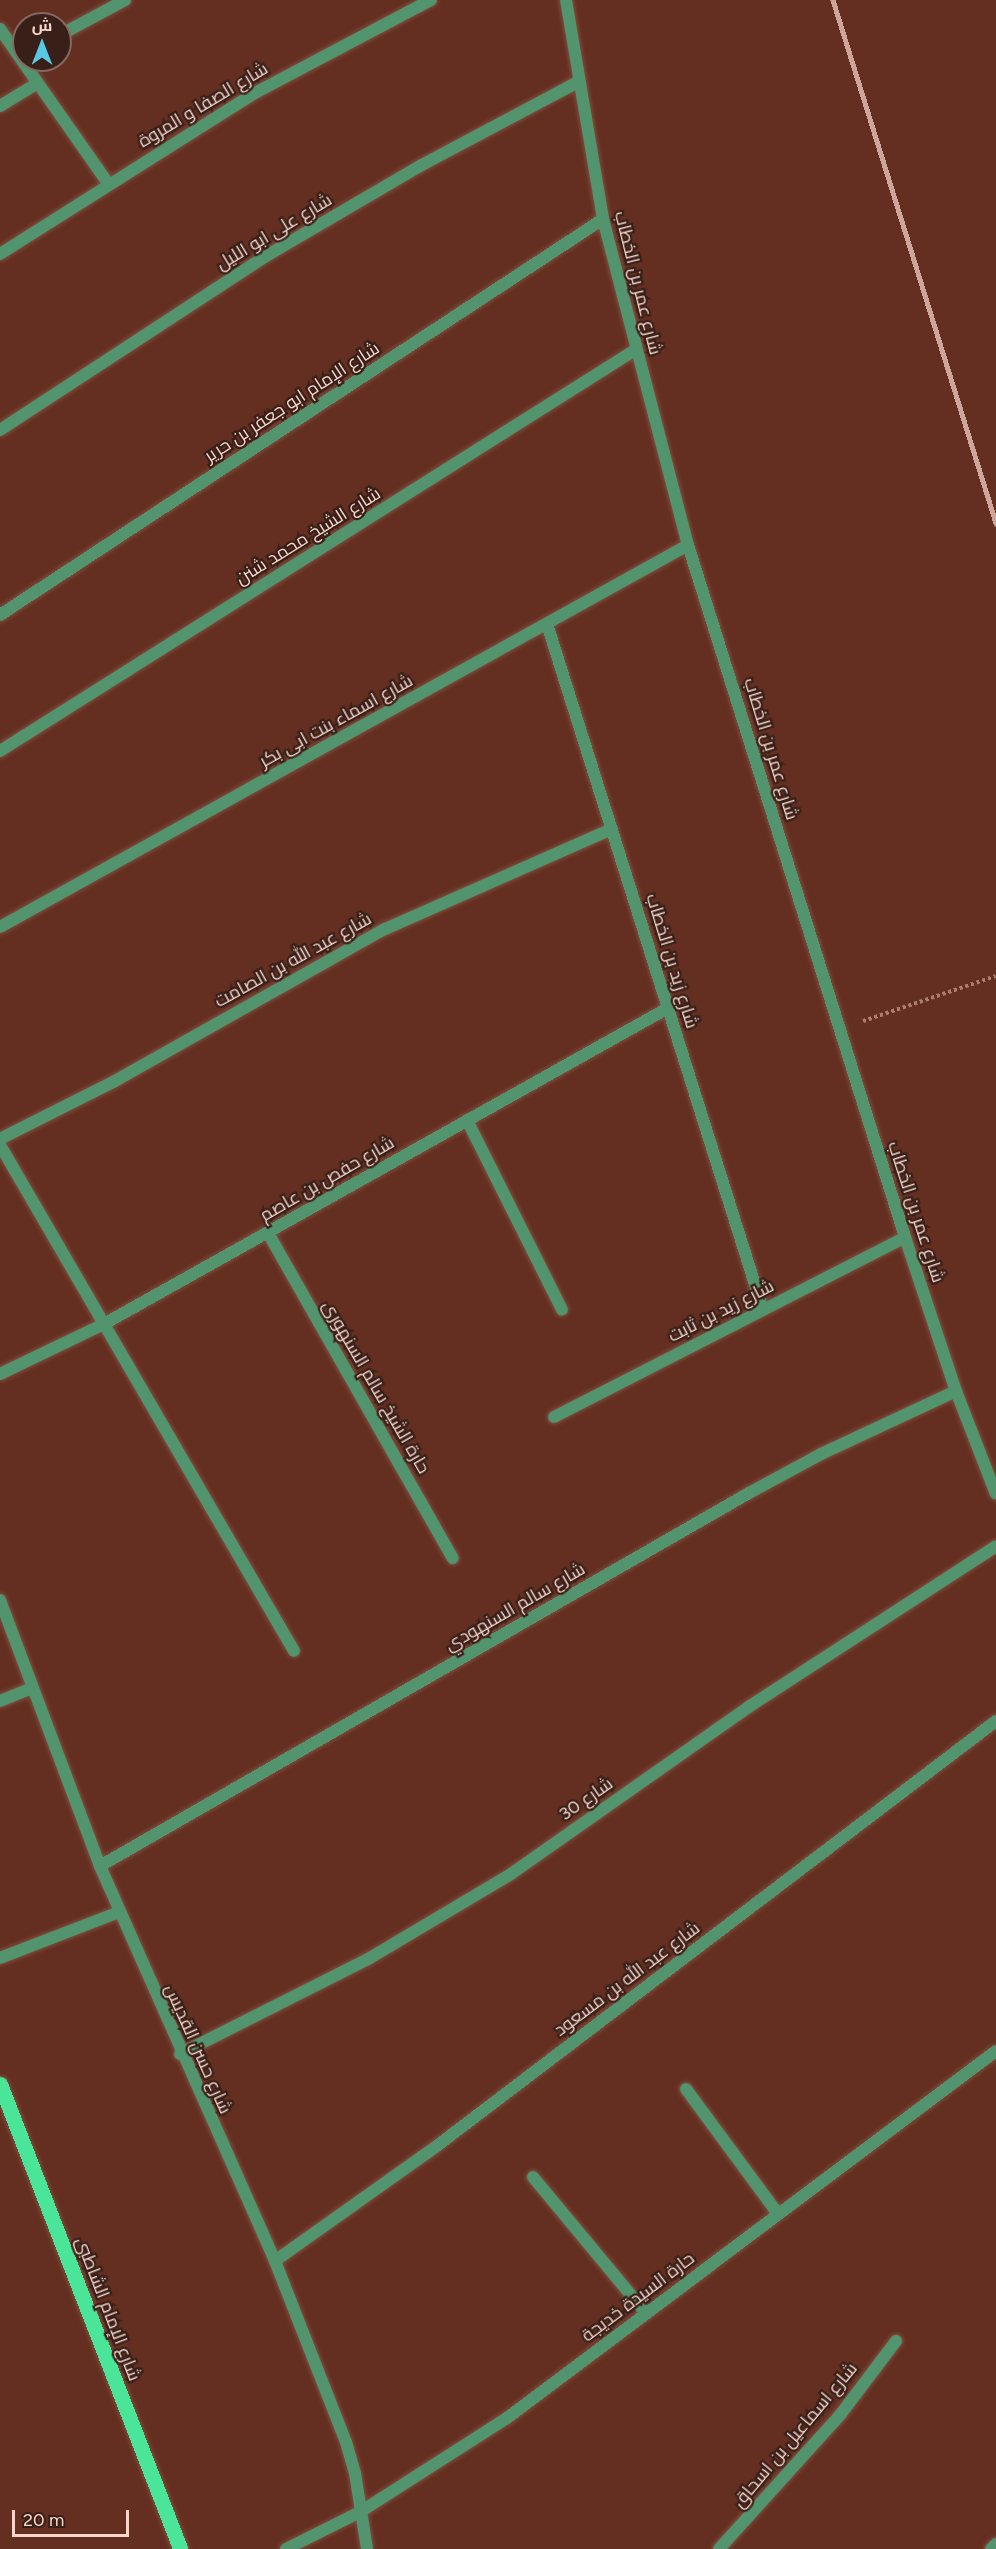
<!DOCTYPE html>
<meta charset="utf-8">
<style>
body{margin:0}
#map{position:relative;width:996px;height:2549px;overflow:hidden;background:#642f20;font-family:Figtree,Cairo,sans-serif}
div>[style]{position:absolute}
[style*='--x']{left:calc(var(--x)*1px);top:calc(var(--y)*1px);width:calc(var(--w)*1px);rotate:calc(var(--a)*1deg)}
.path>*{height:4px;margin-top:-2px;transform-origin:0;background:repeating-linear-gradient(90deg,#aa7e71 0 3px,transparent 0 6px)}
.roads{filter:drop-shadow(0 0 2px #7f4d3f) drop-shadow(0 0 2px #7f4d3f)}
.street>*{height:12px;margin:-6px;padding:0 6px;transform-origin:6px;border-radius:6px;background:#52946e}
.primary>*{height:15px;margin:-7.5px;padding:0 7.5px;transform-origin:7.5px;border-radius:7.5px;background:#4ae598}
.rail>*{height:4.5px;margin:-2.25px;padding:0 2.25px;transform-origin:2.25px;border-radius:2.25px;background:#cda59a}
span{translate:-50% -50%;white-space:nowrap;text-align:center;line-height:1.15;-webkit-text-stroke:4.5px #382019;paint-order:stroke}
.street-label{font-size:18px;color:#f8d6cc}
.north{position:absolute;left:12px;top:12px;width:60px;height:60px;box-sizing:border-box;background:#382019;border:2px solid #856961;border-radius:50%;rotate:0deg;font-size:16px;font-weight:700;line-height:24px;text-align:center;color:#f8d6cc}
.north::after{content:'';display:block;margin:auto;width:21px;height:27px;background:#59c8e5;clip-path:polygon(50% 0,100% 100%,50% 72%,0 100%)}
.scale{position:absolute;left:12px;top:2510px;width:117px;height:27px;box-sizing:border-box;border:3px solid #f8d6cc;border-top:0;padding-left:8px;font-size:18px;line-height:21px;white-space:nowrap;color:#f8d6cc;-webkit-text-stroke:4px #382019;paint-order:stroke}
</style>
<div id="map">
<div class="path">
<div style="--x:863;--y:1021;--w:140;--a:-18.7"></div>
</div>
<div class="roads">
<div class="street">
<div style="--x:566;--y:0;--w:222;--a:80.4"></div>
<div style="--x:603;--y:219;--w:337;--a:75.4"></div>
<div style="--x:688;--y:545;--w:725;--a:72.59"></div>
<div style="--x:905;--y:1237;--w:162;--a:71.7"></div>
<div style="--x:956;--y:1391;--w:110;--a:68.8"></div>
<div style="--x:0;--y:29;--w:188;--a:55"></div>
<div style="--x:60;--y:35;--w:74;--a:-28.3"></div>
<div style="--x:0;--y:106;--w:44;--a:-31.2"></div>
<div style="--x:0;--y:254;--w:302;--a:-32.3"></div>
<div style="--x:255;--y:93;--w:199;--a:-27.9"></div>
<div style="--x:0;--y:430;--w:318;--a:-33.2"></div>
<div style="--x:266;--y:256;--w:178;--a:-30.3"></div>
<div style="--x:420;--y:166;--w:179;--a:-28"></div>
<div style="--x:0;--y:615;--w:721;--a:-33.29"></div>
<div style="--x:547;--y:624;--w:719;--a:72.52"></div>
<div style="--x:0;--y:751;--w:751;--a:-32.27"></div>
<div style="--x:0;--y:927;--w:787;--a:-29.04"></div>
<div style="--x:467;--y:1120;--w:212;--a:63.4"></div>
<div style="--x:0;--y:1139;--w:127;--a:-26.8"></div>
<div style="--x:113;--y:1082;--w:312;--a:-29.4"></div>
<div style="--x:385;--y:929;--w:248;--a:-23.8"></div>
<div style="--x:0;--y:1145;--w:585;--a:59.84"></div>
<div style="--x:268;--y:1233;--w:374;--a:60.4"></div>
<div style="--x:0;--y:1374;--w:115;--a:-25.7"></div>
<div style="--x:104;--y:1324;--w:646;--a:-29.26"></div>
<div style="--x:554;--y:1417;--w:394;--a:-27.1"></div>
<div style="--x:0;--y:1600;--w:284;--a:69.4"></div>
<div style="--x:100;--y:1866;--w:432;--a:66.1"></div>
<div style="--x:275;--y:2261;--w:194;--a:68.6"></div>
<div style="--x:346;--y:2442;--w:32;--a:74"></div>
<div style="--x:355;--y:2473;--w:77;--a:81"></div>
<div style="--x:0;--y:1701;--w:35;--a:-22"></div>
<div style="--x:100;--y:1866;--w:749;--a:-29.89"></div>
<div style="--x:749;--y:1493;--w:82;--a:-28.4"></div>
<div style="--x:821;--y:1454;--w:149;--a:-25"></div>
<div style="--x:0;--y:1958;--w:128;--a:-21.1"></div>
<div style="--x:180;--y:2054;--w:211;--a:-26.8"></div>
<div style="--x:368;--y:1959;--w:166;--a:-30.7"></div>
<div style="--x:511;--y:1874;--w:292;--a:-35.1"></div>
<div style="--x:750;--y:1706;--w:293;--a:-33"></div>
<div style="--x:686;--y:2089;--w:155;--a:53.6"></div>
<div style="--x:533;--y:2177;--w:177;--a:50.3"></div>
<div style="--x:275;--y:2261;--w:200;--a:-35.4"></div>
<div style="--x:438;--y:2145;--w:701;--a:-37.23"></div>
<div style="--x:286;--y:2549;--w:83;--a:-26.6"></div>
<div style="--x:360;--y:2512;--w:174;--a:-32.6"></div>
<div style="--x:507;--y:2418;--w:611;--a:-36.89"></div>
<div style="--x:719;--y:2549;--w:181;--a:-47.9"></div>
<div style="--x:840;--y:2415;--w:93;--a:-52.9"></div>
<div style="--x:991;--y:2549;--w:7;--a:-45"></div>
</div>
<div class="primary">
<div style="--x:0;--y:2084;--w:499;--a:68.8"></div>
</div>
</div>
<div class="rail">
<div style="--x:833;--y:0;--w:548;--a:72.69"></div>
</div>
<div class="street-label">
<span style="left:203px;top:105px;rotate:-31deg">شارع الصفا و المروة</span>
<span style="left:274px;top:232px;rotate:-31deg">شارع على ابو الليل</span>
<span style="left:638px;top:283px;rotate:76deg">شارع عمر بن الخطاب</span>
<span style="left:292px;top:402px;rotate:-33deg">شارع الإمام ابو جعفر بن حرير</span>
<span style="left:308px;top:536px;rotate:-32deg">شارع الشيخ محمد شنن</span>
<span style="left:336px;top:721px;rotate:-29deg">شارع اسماء بنت ابى بكر</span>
<span style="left:771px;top:749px;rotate:73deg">شارع عمر بن الخطاب</span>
<span style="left:293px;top:960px;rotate:-29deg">شارع عبد الله بن الصامت</span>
<span style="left:672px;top:961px;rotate:73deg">شارع زيد بن الخطاب</span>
<span style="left:327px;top:1179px;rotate:-30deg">شارع حفص بن عاصم</span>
<span style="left:916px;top:1212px;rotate:72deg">شارع عمر بن الخطاب</span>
<span style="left:721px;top:1311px;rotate:-27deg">شارع زيد بن ثابت</span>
<span style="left:376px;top:1387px;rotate:60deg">حارة الشيخ سالم السنهورى</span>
<span style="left:515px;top:1607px;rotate:-30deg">شارع سالم السنهودي</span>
<span style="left:586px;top:1799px;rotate:-35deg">شارع 30</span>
<span style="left:627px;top:1979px;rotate:-37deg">شارع عبد الله بن مسعود</span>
<span style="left:198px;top:2049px;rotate:66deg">شارع حسن القديس</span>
<span style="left:638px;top:2297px;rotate:-37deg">حارة السيدة خديجة</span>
<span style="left:108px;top:2309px;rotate:69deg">شارع الإمام الشاطبى</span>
<span style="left:795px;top:2435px;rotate:-50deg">شارع اسماعيل بن اسحاق</span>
</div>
<div class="north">ش</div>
<div class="scale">20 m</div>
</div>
